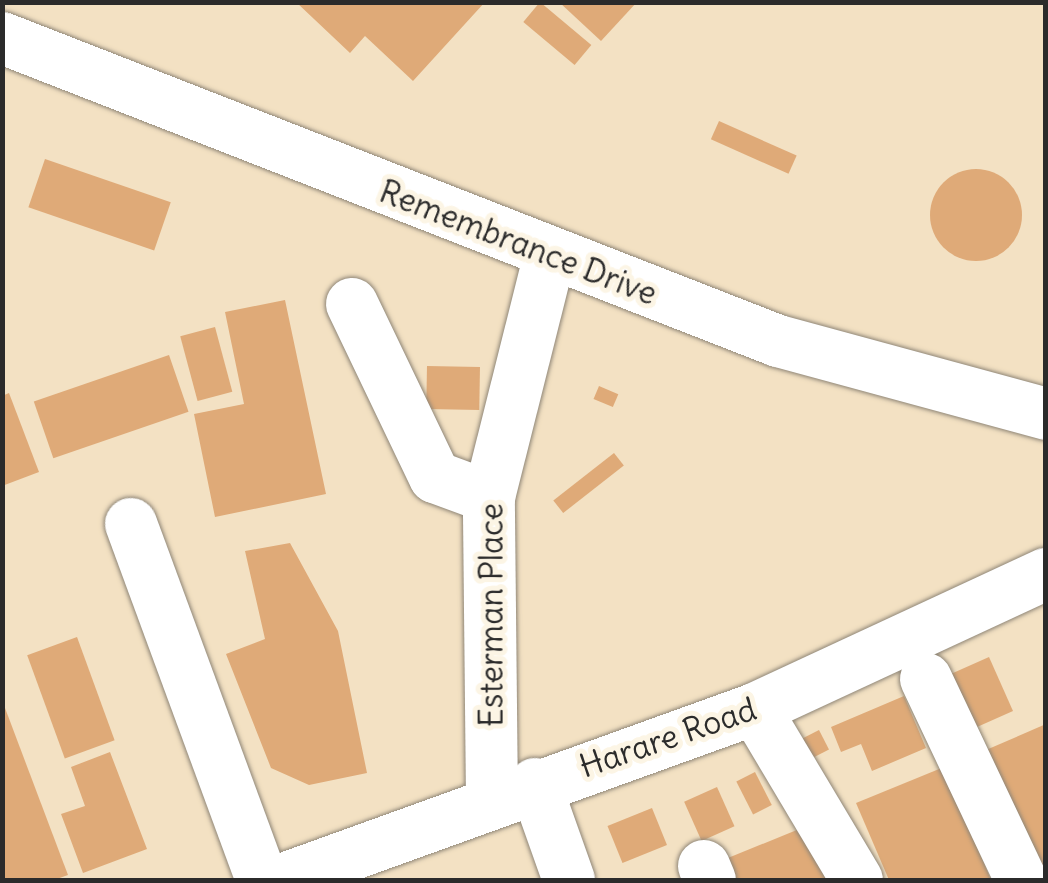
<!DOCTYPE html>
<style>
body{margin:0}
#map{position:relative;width:1048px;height:883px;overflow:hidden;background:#f3e1c3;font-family:Delius,sans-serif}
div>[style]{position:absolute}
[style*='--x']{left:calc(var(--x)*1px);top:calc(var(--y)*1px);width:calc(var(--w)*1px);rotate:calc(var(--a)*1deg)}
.building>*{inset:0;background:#dfaa78;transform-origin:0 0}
.round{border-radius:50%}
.roads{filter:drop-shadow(0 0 2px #8f8677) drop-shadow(0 0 2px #8f8677)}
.minor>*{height:52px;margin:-26px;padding:0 26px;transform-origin:26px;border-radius:26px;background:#fff}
span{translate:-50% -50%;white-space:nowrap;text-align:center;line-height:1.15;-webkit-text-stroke:10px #fcf5e5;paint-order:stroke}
.street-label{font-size:32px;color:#2b2b2b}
.frame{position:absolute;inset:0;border:5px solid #2b2b2b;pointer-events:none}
</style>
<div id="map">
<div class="building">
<div style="clip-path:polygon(296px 2px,485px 2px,413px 81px,365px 36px,350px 53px)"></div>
<div style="left:540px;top:2px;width:67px;height:26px;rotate:40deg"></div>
<div style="clip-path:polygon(559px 2px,637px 2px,601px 41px)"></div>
<div style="left:719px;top:121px;width:85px;height:20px;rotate:24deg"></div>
<div style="left:45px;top:159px;width:133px;height:51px;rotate:19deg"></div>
<div class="round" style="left:930px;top:169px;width:92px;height:92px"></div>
<div style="clip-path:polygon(285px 300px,326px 494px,215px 517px,194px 414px,244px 404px,225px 312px)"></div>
<div style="left:215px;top:327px;width:67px;height:36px;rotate:75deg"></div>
<div style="left:169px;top:355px;width:60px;height:143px;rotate:71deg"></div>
<div style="left:427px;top:366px;width:53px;height:43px;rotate:1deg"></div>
<div style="left:599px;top:386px;width:21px;height:14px;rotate:23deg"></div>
<div style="clip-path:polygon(9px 393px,39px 472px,2px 486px,2px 396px)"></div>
<div style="left:614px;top:453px;width:16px;height:77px;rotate:52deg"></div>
<div style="clip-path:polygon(290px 543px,338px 631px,367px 773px,309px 785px,271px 768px,226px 654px,265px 639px,245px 551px)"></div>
<div style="left:77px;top:637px;width:110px;height:53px;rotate:70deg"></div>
<div style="left:989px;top:657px;width:59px;height:48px;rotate:66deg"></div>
<div style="clip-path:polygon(904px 696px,926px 748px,872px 771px,861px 744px,841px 752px,831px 727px)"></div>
<div style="clip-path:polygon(2px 700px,68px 875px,54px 880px,2px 880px)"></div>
<div style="clip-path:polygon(1046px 724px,1046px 880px,986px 750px)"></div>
<div style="left:819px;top:730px;width:22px;height:34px;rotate:63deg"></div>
<div style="clip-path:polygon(110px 752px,147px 849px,83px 873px,61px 814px,85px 806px,71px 767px)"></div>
<div style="clip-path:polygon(944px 767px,991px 880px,889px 880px,856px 803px)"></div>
<div style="left:755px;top:772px;width:37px;height:21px;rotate:63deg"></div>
<div style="left:717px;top:787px;width:43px;height:36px;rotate:66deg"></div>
<div style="left:652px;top:808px;width:40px;height:48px;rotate:68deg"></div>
<div style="clip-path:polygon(809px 825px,831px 880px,731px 880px,723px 860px)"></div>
</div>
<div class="roads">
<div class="minor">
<div style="--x:2;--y:38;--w:833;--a:21.33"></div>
<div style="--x:778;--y:341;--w:278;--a:15.2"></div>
<div style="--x:352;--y:304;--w:192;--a:64.4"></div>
<div style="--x:435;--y:477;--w:58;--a:20.3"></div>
<div style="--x:131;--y:524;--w:379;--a:69.8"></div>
<div style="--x:926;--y:679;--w:222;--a:64.7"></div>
<div style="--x:755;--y:709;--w:199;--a:59.2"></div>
<div style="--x:535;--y:784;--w:102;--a:70.5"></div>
<div style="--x:492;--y:801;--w:304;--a:-90.6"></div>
<div style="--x:489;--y:497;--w:250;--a:-75.9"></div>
<div style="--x:704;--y:866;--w:15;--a:67"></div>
<div style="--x:281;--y:880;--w:504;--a:-19.84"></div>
<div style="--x:755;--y:709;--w:321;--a:-24.9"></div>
</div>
</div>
<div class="street-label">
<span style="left:518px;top:243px;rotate:21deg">Remembrance Drive</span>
<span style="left:492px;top:615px;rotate:-90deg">Esterman Place</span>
<span style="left:668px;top:738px;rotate:-19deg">Harare Road</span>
</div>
<div class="frame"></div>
</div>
